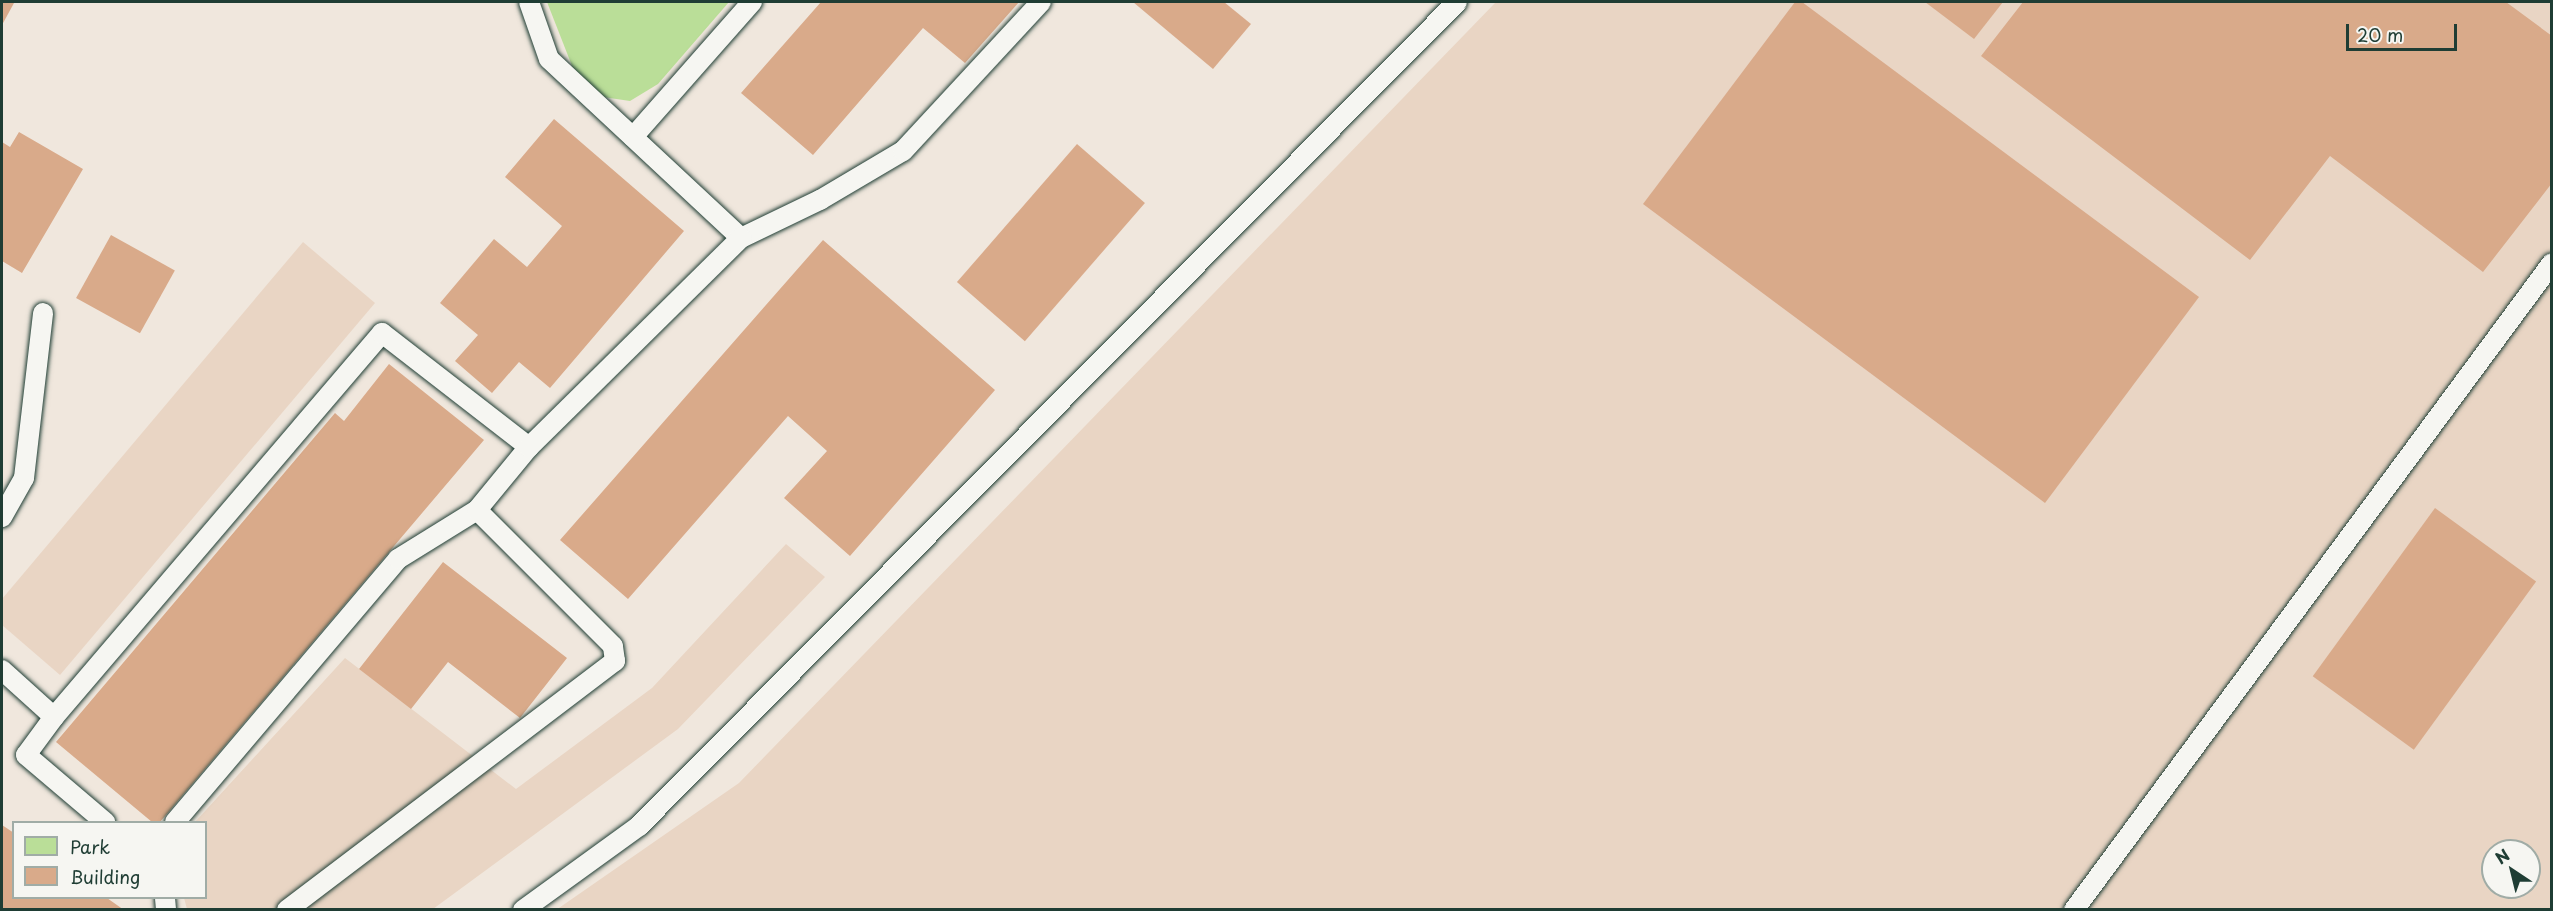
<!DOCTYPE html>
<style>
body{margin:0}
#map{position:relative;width:2553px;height:911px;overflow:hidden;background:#f0e7dd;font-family:"Playpen Sans",sans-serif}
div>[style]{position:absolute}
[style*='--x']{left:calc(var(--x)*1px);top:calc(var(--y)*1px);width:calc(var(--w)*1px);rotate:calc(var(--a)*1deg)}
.built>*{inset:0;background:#e9d5c4}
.green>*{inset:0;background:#bade98}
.building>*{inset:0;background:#d9aa8a;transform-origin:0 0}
.roads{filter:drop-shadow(0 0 2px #1f3d34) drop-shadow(0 0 2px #1f3d34)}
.lane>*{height:20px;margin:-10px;padding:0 10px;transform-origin:10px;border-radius:10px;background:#f6f6f2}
span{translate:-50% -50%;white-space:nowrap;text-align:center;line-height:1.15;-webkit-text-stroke:6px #f6f6f2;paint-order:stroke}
.frame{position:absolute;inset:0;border:3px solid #1f3d34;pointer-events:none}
.legend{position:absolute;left:12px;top:821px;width:195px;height:78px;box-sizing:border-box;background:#f6f6f2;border:2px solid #a0aca6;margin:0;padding:8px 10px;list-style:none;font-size:18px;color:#1f3d34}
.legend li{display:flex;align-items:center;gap:12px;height:30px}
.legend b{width:30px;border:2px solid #a0aca6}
.north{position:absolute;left:2481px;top:839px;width:60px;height:60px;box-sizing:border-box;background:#f6f6f2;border:2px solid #a0aca6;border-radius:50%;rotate:325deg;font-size:16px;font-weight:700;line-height:24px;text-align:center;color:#1f3d34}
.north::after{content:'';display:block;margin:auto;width:21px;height:27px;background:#1f3d34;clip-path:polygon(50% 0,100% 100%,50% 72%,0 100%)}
.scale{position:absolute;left:2346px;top:24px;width:111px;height:27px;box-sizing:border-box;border:3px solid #1f3d34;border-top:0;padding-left:8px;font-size:18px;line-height:21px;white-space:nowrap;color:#1f3d34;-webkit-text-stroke:4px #f6f6f2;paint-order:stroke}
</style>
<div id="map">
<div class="built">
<div style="clip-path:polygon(evenodd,1496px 2px,2551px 2px,2551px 909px,556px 910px,739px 783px,1496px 2px,2493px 851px,2529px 851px,2529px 887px,2493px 887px,2493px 851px)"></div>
<div style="clip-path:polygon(303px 242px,375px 303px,60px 675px,2px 625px,2px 599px)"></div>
<div style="clip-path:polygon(786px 544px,825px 577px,678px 729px,433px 909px,187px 909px,184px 898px,206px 898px,206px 822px,195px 822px,345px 658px,516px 789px,652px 688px)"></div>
</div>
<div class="green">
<div style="clip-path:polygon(547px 2px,729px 2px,658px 84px,630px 101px,603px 97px,574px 71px)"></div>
</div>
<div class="building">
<div style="clip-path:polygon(2px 2px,14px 3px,2px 25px)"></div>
<div style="clip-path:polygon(821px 2px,1019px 2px,965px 63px,923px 28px,813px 155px,741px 93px)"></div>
<div style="clip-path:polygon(1133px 2px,1224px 2px,1251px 24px,1213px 69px)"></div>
<div style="clip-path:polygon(1795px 2px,1802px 2px,2199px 297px,2045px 503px,1643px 204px)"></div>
<div style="clip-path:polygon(1925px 2px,2003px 2px,1974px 39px)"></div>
<div style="clip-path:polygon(2023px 2px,2506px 2px,2552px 36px,2552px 183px,2483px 272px,2330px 156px,2250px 260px,1981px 56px)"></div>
<div style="clip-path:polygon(554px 119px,684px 231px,550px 388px,519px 362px,492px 393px,455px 361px,478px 335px,440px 303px,494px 239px,527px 267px,562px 226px,505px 177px)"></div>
<div style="clip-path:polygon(19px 132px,83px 169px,22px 273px,2px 261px,2px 142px,10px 147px)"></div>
<div style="left:1077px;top:144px;width:90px;height:183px;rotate:41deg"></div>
<div style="left:111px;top:235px;width:73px;height:72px;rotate:29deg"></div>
<div style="clip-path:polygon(823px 240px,995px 390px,850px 556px,784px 498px,827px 451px,788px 416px,628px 599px,560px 540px)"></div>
<div style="clip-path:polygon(389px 364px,484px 440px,160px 822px,152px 822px,56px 742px,335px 413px,344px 421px)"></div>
<div style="left:2435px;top:508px;width:125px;height:208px;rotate:36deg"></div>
<div style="clip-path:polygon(443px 562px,567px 658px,520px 718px,448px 662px,411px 709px,359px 669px)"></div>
<div style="clip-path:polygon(2px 825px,14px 833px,14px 898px,107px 898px,124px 910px,2px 910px)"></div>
</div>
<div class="roads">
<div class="lane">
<div style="--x:529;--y:2;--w:60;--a:70.7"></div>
<div style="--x:549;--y:59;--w:262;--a:43"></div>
<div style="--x:741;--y:238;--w:88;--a:-25.7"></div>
<div style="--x:820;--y:200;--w:96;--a:-30.6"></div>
<div style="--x:903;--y:151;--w:203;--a:-47.2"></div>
<div style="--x:633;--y:137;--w:180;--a:-48.6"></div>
<div style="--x:2;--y:517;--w:45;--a:-60.6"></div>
<div style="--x:24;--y:478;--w:166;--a:-83.4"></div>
<div style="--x:2;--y:670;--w:70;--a:42.1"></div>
<div style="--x:54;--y:717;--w:505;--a:-49.5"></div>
<div style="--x:382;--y:333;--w:186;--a:37.8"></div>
<div style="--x:54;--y:717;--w:47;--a:126.4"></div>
<div style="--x:26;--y:755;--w:104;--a:40.3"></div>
<div style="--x:175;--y:822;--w:345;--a:-49.7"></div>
<div style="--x:398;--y:559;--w:93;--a:-31.8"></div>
<div style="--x:165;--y:898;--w:12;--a:85"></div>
<div style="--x:287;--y:910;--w:412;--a:-37.2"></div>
<div style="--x:615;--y:661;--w:15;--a:-98"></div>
<div style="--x:613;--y:646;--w:192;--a:-135"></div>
<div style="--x:477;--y:510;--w:82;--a:-50.5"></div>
<div style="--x:529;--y:447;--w:298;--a:-44.6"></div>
<div style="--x:523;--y:910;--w:143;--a:-35.9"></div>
<div style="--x:639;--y:826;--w:1161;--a:-45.21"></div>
<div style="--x:2074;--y:910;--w:804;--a:-53.54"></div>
</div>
</div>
<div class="frame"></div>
<ul class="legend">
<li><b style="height:16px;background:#bade98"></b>Park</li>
<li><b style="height:16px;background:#d9aa8a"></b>Building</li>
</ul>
<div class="north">N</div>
<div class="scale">20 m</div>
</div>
